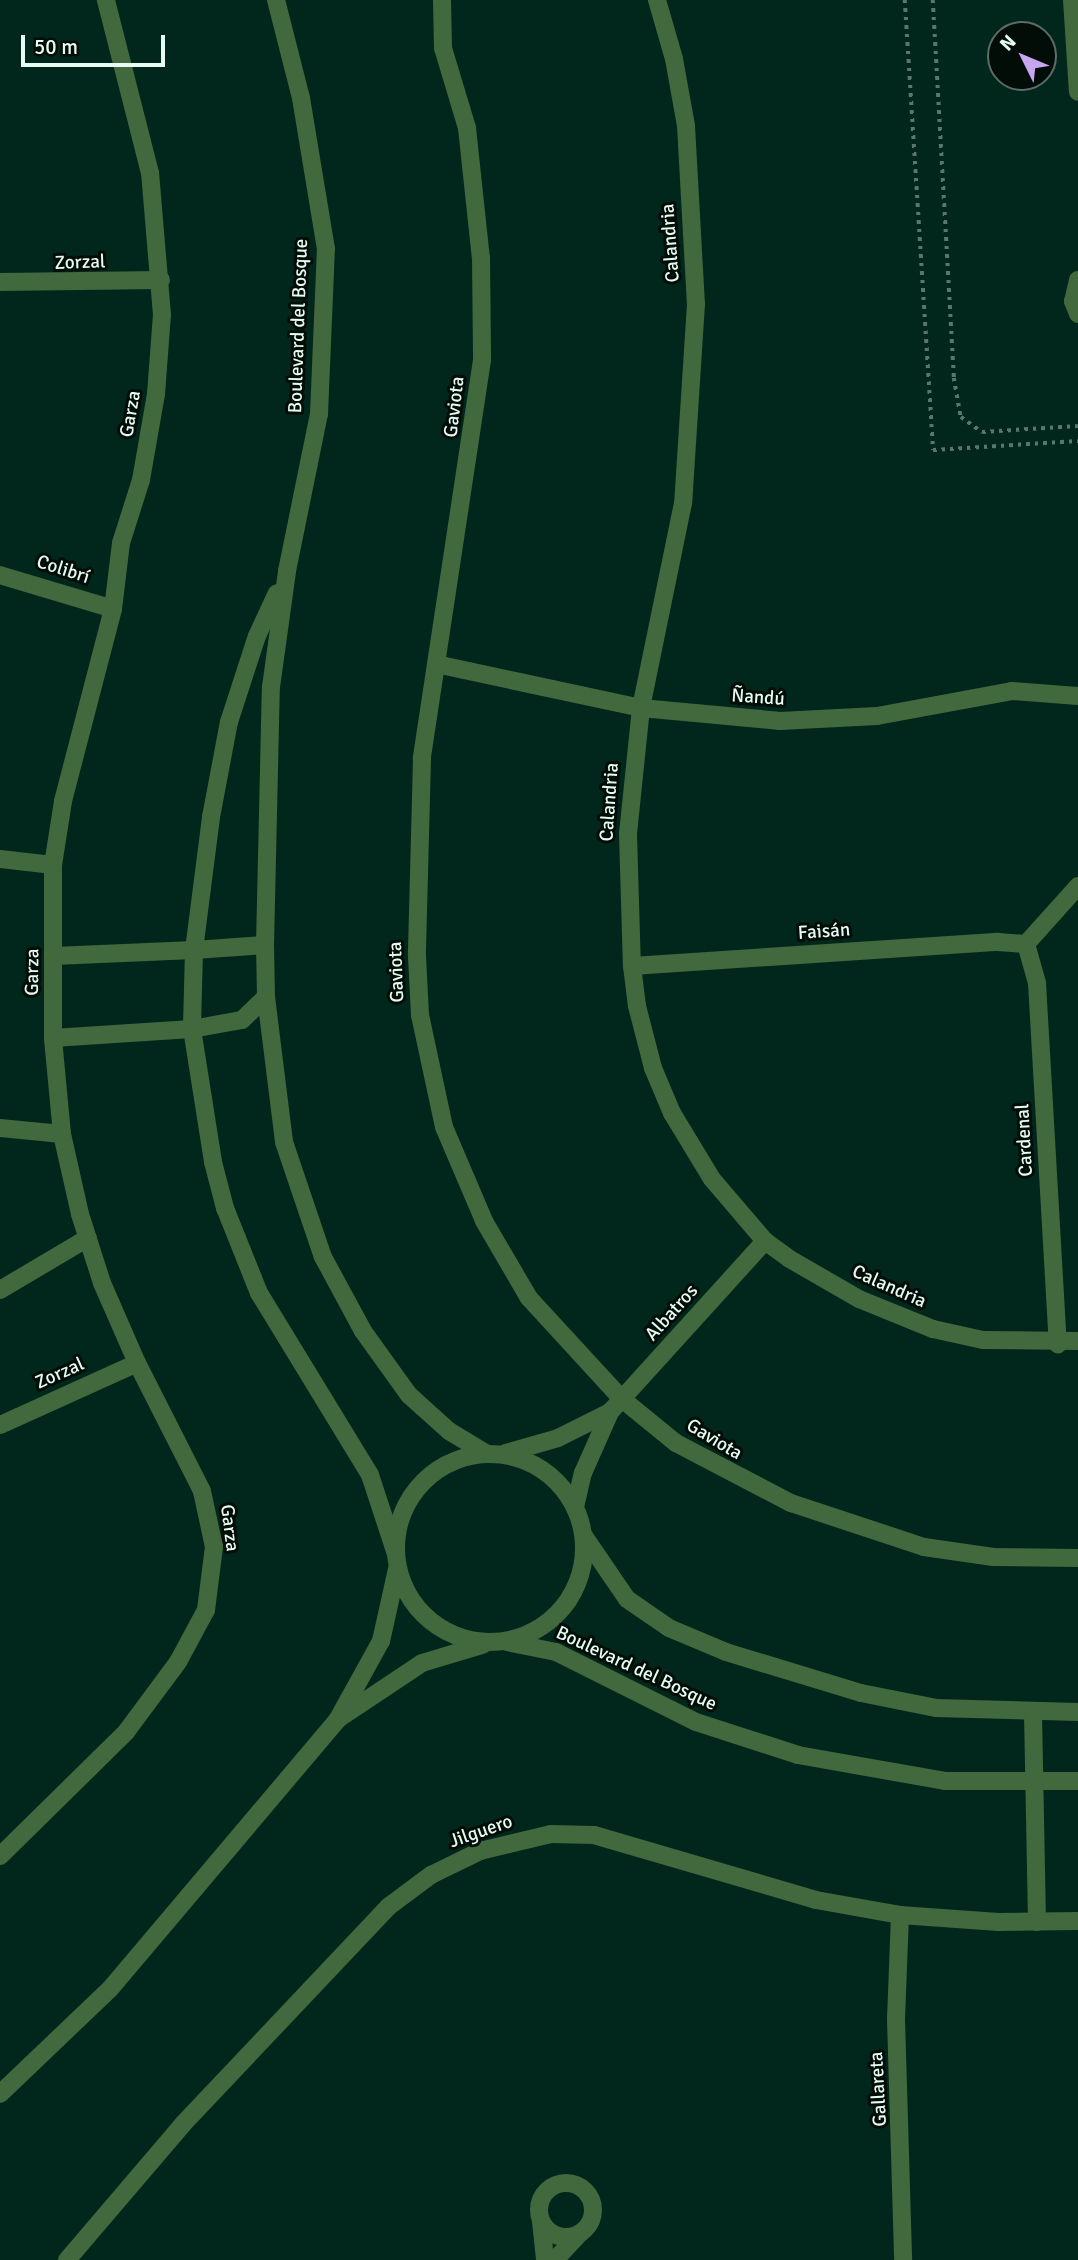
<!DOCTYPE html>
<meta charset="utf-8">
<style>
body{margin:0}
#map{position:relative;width:1078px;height:2260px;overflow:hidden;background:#01271c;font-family:Signika,sans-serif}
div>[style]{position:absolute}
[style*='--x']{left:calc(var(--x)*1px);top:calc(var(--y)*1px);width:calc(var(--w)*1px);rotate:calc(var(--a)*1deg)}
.path>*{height:3.5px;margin-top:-1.75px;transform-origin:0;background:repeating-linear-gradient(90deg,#58776d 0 3.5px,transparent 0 8.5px)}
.minor>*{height:18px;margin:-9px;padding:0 9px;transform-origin:9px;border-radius:9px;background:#42683d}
.minor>.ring{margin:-9px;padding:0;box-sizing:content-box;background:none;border:18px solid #42683d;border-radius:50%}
span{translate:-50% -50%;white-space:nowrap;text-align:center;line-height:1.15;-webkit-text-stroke:6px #020d08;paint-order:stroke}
.street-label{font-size:19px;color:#e6fbf2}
.north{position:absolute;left:987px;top:21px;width:70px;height:70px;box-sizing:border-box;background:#020d08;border:2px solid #5d6c66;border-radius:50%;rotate:313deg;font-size:19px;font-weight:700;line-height:28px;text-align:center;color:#e6fbf2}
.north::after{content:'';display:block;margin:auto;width:24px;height:32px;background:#c8a5ef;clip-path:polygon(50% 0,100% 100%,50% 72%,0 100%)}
.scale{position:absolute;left:21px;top:35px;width:144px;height:32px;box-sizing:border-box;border:4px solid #e6fbf2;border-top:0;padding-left:9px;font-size:21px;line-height:24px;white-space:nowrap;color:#e6fbf2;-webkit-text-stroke:5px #020d08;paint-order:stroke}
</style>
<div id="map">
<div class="path">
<div style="--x:905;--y:0;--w:451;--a:86.4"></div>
<div style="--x:933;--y:450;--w:145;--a:-3.6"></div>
<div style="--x:933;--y:0;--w:379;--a:86.8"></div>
<div style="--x:954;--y:378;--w:40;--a:80"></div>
<div style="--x:961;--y:417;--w:26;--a:36"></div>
<div style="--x:982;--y:432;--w:96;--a:-3.6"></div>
</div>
<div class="minor">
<div style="--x:442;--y:0;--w:48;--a:88.8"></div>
<div style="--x:443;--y:48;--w:84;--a:73.3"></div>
<div style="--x:467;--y:128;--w:131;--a:83.9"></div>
<div style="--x:481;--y:258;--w:102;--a:89.4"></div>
<div style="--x:482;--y:360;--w:403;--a:98.6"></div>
<div style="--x:422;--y:759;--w:197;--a:91.5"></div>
<div style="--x:417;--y:956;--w:59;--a:87.1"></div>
<div style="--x:420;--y:1015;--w:115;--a:77.9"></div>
<div style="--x:444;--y:1127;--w:102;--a:66.9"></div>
<div style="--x:484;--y:1221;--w:89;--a:59.7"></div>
<div style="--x:529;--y:1298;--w:137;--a:47.4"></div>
<div style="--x:622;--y:1399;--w:70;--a:39.2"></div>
<div style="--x:676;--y:1443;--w:130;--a:27.6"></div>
<div style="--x:791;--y:1503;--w:140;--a:18.3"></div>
<div style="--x:924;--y:1547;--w:70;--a:8.2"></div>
<div style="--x:993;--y:1557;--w:85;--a:0.7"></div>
<div style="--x:657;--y:0;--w:61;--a:73.9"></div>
<div style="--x:674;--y:59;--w:68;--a:79.8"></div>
<div style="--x:686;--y:126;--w:178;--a:86.8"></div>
<div style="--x:696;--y:304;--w:199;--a:93.7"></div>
<div style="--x:683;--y:503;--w:209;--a:101.6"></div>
<div style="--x:641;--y:708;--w:127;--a:95.9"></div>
<div style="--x:628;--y:834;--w:132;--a:88.3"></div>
<div style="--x:632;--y:966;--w:40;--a:82.9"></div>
<div style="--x:637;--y:1006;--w:64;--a:75.5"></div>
<div style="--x:653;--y:1068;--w:49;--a:67.1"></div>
<div style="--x:672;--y:1113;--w:77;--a:58.8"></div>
<div style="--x:712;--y:1179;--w:82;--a:49.5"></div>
<div style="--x:765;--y:1241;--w:29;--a:36"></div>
<div style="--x:788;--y:1258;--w:82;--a:30"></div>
<div style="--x:859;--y:1299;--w:80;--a:22.1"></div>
<div style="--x:933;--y:1329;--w:51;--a:12.4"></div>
<div style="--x:983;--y:1340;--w:95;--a:0.6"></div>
<div style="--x:1072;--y:0;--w:92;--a:86.3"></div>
<div style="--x:1078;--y:280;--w:22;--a:103"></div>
<div style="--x:1073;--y:301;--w:14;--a:69"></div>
<div style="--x:0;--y:282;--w:161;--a:-0.7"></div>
<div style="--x:0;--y:575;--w:118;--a:16.7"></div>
<div style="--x:436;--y:664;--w:210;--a:12.1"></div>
<div style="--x:641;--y:708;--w:140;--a:5.3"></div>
<div style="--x:780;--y:721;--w:97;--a:-3"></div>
<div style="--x:877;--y:716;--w:137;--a:-10.5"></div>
<div style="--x:1012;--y:691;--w:66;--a:4.3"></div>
<div style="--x:0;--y:859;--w:53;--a:6.5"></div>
<div style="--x:1026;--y:944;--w:78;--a:-48.1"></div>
<div style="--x:265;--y:945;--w:258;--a:-88.7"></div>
<div style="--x:271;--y:687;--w:117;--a:-82.1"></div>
<div style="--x:287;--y:571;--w:160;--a:-78.5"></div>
<div style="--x:319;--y:414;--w:165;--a:-87.6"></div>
<div style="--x:326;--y:249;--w:153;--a:-99.4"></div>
<div style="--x:301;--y:98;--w:101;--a:-104.3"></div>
<div style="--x:54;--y:956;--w:140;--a:-2.5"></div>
<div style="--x:194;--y:950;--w:134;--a:-82.7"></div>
<div style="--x:211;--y:817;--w:97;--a:-79.3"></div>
<div style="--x:229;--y:722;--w:90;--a:-72"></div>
<div style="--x:257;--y:636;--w:47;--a:-65.1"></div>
<div style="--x:632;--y:966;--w:367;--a:-3.8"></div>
<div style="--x:998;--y:942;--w:28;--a:4"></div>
<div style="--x:1026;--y:944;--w:41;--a:74.2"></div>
<div style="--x:1037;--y:983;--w:362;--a:86.7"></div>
<div style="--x:266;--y:997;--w:146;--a:82.9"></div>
<div style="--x:284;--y:1142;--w:121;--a:71.3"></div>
<div style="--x:323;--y:1257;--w:84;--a:61.6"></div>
<div style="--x:363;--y:1331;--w:79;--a:54.3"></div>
<div style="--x:409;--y:1395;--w:54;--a:42"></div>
<div style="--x:449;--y:1431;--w:44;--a:31.2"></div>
<div style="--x:53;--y:1038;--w:139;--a:-3.7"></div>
<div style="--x:192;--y:1029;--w:51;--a:-10.2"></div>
<div style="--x:242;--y:1020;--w:33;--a:-44"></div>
<div style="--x:266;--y:997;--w:52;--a:-91.1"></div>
<div style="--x:265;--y:945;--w:71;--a:176"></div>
<div style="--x:194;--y:950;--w:79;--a:91.5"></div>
<div style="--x:192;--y:1029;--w:135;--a:81"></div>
<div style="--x:213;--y:1162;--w:48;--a:75.4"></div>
<div style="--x:225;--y:1208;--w:92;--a:68.2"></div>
<div style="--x:259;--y:1293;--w:213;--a:58.6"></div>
<div style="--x:370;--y:1475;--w:83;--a:71.8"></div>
<div style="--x:0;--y:1128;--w:62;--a:5.5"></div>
<div style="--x:0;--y:1290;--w:102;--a:-30.6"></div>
<div style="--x:0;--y:1425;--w:150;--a:-24.3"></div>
<div style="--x:506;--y:1453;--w:54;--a:-16.1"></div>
<div style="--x:558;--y:1438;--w:58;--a:-26.6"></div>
<div class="ring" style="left:396px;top:1454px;width:170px;height:170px"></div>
<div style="--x:575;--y:1507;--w:35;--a:-77"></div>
<div style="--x:583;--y:1473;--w:67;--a:-66.1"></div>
<div style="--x:610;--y:1412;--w:231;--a:-47.8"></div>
<div style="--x:584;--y:1536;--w:76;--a:55.7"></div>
<div style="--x:627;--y:1599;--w:51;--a:34.6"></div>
<div style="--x:669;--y:1628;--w:62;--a:22.8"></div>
<div style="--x:726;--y:1652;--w:141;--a:16.9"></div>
<div style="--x:861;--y:1693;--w:76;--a:11.3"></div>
<div style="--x:936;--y:1708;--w:142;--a:1.6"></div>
<div style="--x:397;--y:1569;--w:74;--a:102.5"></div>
<div style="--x:381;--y:1641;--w:89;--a:118.9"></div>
<div style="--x:338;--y:1719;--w:101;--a:-33.7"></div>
<div style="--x:422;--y:1663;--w:63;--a:-16.7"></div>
<div style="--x:507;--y:1642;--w:50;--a:11.5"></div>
<div style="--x:556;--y:1652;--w:157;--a:26.6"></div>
<div style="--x:696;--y:1722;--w:107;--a:17.9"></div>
<div style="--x:798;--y:1755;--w:149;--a:10"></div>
<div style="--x:945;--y:1781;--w:133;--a:0"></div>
<div style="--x:1033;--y:1713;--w:209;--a:88.9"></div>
<div style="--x:0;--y:1856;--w:177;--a:-44.5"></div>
<div style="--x:126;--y:1732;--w:87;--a:-53.4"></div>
<div style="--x:178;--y:1662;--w:59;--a:-61.7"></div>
<div style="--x:206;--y:1610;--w:64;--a:-82.8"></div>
<div style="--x:214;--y:1547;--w:57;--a:-102.1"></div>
<div style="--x:202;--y:1491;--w:144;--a:-116.9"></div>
<div style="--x:137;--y:1363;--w:87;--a:-113.6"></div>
<div style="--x:102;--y:1283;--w:72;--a:-107.7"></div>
<div style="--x:80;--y:1214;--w:82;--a:-102.7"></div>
<div style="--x:62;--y:1134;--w:96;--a:-95.4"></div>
<div style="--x:53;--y:1038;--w:173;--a:-90"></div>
<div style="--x:53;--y:865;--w:65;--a:-81.1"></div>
<div style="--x:63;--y:801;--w:198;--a:-75.4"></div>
<div style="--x:113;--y:609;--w:66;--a:-83.1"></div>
<div style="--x:121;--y:543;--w:66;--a:-72.4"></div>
<div style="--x:141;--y:480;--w:87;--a:-80.1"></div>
<div style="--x:156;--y:394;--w:79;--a:-85.7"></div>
<div style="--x:162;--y:315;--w:143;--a:-94.8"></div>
<div style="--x:150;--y:173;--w:179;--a:-104.3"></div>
<div style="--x:900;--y:1915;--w:104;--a:92.2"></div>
<div style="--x:896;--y:2019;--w:241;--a:88.3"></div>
<div style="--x:0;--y:2094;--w:152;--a:-43.7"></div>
<div style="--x:110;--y:1989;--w:353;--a:-49.8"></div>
<div class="ring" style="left:539px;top:2183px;width:36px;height:36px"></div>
<div style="--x:541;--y:2221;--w:39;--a:84"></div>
<div style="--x:67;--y:2260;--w:179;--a:-49.5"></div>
<div style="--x:183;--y:2124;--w:299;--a:-46.6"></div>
<div style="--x:388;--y:1907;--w:54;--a:-36.7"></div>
<div style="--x:431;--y:1875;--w:55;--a:-26.1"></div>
<div style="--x:480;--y:1851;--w:73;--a:-13.5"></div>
<div style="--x:551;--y:1834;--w:43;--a:1.3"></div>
<div style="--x:594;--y:1835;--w:231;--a:16.3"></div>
<div style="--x:816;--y:1900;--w:85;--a:10.1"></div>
<div style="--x:900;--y:1915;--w:99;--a:4"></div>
<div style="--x:999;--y:1922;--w:79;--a:-0.7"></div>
<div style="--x:555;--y:2260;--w:37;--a:-47"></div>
</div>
<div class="street-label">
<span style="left:671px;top:243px;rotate:-94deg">Calandria</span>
<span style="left:80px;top:263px;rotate:-2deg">Zorzal</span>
<span style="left:299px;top:326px;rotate:-88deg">Boulevard del Bosque</span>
<span style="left:455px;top:407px;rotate:-83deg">Gaviota</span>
<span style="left:131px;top:414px;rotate:-80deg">Garza</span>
<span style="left:63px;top:570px;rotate:18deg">Colibrí</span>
<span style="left:758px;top:698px;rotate:4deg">Ñandú</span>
<span style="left:610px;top:802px;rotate:-86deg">Calandria</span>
<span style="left:824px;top:932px;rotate:-4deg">Faisán</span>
<span style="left:33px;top:972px;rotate:-89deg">Garza</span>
<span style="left:397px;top:972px;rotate:-92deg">Gaviota</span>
<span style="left:1025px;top:1140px;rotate:-93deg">Cardenal</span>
<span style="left:889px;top:1287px;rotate:24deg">Calandria</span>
<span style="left:672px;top:1313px;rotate:-48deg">Albatros</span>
<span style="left:60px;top:1374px;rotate:-24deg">Zorzal</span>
<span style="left:714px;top:1440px;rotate:31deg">Gaviota</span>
<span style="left:229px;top:1528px;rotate:83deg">Garza</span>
<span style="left:636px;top:1669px;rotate:25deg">Boulevard del Bosque</span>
<span style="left:481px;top:1832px;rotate:-19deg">Jilguero</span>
<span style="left:879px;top:2089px;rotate:-93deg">Gallareta</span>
</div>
<div class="north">N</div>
<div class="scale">50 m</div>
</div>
